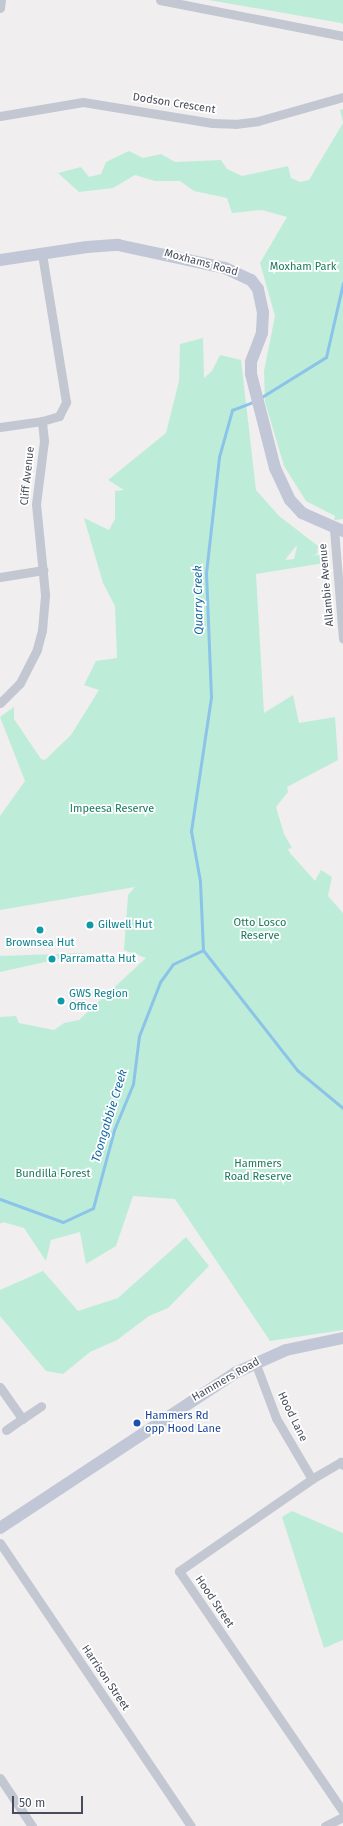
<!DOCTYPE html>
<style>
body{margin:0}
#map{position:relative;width:343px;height:1826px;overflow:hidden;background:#f0eeee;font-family:"Fira Sans",sans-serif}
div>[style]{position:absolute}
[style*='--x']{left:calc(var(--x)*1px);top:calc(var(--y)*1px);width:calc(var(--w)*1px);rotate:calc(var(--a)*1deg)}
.green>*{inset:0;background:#bdedd9}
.stream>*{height:3px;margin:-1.5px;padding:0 1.5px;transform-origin:1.5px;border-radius:1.5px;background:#8cc3e8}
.street>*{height:9px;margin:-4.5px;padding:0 4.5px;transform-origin:4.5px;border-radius:4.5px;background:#c2c7d2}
.secondary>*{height:12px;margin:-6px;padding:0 6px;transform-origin:6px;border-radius:6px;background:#c1c7d6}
.dots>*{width:11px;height:11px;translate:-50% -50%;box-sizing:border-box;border:2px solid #fff;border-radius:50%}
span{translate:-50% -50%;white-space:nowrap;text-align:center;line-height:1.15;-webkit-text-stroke:3.5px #fff;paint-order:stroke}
.street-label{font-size:11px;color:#474d5a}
.park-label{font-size:11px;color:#1a795c}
.culture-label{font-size:11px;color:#0d838f}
.left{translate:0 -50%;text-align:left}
.transit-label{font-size:11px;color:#164399}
.water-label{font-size:12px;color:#1168a3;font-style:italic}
.scale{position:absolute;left:12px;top:1796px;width:71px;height:18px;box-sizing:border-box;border:2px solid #474d5a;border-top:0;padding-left:5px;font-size:12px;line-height:14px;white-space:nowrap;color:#474d5a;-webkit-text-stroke:3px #fff;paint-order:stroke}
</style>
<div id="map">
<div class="green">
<div style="clip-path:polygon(209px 0,343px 0,343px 24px,341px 23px)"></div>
<div style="clip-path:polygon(343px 109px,343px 519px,334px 520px,335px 516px,306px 501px,284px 466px,265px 402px,264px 371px,275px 316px,260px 263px,287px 217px,262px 210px,232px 213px,227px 198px,194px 191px,180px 181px,155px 181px,135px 175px,113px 188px,79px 192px,58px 173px,81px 167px,89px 177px,101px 174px,106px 162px,129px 151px,143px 158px,161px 154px,175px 162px,221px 160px,227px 169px,242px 176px,288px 166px,291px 178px,300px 182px,309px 180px,343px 123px,340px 110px)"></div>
<div style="clip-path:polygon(evenodd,203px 338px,204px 378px,212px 371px,220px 355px,241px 360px,256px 490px,279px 516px,318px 546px,317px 554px,312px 556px,323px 554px,324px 563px,256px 574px,264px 713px,293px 695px,299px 723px,335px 717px,338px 760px,287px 787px,288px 792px,276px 807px,284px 834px,292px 848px,288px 849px,290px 853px,315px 881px,321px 870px,332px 877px,328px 896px,343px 913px,343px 1330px,270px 1341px,175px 1199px,133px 1196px,116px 1246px,86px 1264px,80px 1232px,51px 1240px,46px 1261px,24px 1228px,3px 1222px,0 1224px,0 1017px,16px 1016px,19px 1023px,54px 1030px,64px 1023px,79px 1020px,146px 958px,124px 950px,128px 895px,135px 887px,0 910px,0 816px,25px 781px,0 717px,14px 707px,14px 719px,41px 759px,45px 760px,71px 735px,99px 690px,84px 685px,96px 661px,117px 658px,115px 606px,103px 583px,84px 518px,109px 530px,115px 519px,115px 491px,124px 490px,108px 480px,166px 433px,179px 381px,180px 344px,203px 338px,297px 546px,294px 559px,285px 560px,296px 546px,297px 546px)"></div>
<div style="clip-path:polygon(86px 953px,0 972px,0 956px)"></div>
<div style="clip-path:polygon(186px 1237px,209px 1266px,168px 1308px,149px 1316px,117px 1340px,90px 1352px,63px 1374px,46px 1371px,0 1316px,0 1290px,43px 1271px,78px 1311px,118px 1298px)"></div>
<div style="clip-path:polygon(292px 1511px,343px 1533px,343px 1640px,324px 1648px,282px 1517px)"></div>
</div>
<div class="stream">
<div style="--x:260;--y:398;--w:78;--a:-31.8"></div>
<div style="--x:326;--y:357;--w:76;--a:-77.1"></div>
<div style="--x:203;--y:950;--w:69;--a:-92.5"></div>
<div style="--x:200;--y:881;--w:51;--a:-100.2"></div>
<div style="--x:191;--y:831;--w:135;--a:-81.5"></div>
<div style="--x:211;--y:697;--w:124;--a:-92.3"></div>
<div style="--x:206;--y:573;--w:117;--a:-83.6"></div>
<div style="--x:219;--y:457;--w:49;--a:-74.5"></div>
<div style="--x:232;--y:410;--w:25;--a:-21"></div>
<div style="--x:203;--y:950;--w:152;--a:51.9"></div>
<div style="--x:297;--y:1070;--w:60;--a:39.6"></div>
<div style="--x:0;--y:1199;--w:67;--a:20.1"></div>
<div style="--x:63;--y:1222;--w:33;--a:-25"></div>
<div style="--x:93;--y:1208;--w:81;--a:-74.9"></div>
<div style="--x:114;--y:1130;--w:50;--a:-67.6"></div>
<div style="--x:133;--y:1084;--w:48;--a:-82.9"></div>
<div style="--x:139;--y:1036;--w:58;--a:-68.7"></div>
<div style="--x:160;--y:982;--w:22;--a:-54"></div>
<div style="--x:173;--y:964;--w:33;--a:-25"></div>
</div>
<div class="street">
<div style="--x:160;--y:0;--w:187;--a:11.1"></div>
<div style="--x:0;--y:8;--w:8;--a:-83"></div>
<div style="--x:0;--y:116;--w:84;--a:-9.6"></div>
<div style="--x:83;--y:102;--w:131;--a:9.2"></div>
<div style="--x:212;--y:123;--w:23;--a:2"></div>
<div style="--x:235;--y:124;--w:23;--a:-7"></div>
<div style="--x:258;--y:121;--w:88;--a:-15.8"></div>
<div style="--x:0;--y:427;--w:42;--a:-8.1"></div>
<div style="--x:334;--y:529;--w:110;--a:85.3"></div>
<div style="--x:0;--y:577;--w:44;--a:-9.2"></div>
<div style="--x:0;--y:703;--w:28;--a:-45"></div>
<div style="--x:20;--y:683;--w:38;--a:-63"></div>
<div style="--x:37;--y:649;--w:20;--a:-75"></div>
<div style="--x:42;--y:630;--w:36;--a:-85"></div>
<div style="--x:45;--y:594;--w:90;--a:-95.7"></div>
<div style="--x:36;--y:504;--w:64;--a:-82.8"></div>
<div style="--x:44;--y:441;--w:20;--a:-96"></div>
<div style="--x:42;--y:421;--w:18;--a:-16"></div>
<div style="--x:59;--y:416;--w:16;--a:-63"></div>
<div style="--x:66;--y:402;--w:150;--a:-99.2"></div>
<div style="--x:255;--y:1362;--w:60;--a:69.4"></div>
<div style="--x:276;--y:1418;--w:71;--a:59.5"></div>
<div style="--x:0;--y:1387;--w:39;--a:55"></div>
<div style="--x:22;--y:1419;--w:23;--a:-34"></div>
<div style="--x:6;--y:1430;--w:19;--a:-35"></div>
<div style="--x:343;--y:1465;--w:4;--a:-124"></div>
<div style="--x:341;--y:1462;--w:34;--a:150"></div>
<div style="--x:312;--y:1479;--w:162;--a:145.3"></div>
<div style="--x:179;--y:1571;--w:291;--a:55.7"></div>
<div style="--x:0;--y:1543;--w:341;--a:56"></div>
<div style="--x:0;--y:1778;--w:58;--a:56.3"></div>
<div style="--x:325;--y:1826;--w:20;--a:-27"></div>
</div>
<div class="secondary">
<div style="--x:0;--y:260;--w:88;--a:-8.5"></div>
<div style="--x:87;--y:247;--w:31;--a:-4"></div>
<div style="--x:118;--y:245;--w:109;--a:12.1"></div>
<div style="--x:225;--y:268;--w:29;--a:25"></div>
<div style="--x:251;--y:280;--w:11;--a:52"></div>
<div style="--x:258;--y:289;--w:24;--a:78"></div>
<div style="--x:263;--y:312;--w:21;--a:93"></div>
<div style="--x:262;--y:333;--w:31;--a:111"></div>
<div style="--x:251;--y:362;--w:12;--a:90"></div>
<div style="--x:251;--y:374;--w:97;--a:75.7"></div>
<div style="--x:275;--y:468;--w:35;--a:65"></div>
<div style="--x:290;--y:500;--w:18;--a:47"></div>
<div style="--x:302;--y:513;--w:45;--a:23.7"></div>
<div style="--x:0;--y:1528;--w:282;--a:-33.4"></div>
<div style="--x:235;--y:1373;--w:56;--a:-24.3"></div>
<div style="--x:286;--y:1350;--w:58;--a:-11.9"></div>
</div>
<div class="dots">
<div style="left:90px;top:925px;background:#0f9aa8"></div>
<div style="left:40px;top:930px;background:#0f9aa8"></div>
<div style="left:52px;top:959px;background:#0f9aa8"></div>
<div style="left:61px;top:1001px;background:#0f9aa8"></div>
<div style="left:137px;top:1423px;background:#1a4fb4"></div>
</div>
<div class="street-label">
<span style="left:174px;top:104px;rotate:9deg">Dodson Crescent</span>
<span style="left:201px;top:263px;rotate:15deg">Moxhams Road</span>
<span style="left:28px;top:476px;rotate:-84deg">Cliff Avenue</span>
<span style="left:327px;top:585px;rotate:-95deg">Allambie Avenue</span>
<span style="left:226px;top:1380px;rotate:-30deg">Hammers Road</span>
<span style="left:292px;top:1417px;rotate:64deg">Hood Lane</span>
<span style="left:214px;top:1602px;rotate:56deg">Hood Street</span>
<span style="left:105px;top:1678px;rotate:56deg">Harrison Street</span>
</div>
<div class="park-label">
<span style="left:303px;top:267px">Moxham Park</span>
<span style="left:112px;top:809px">Impeesa Reserve</span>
<span style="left:260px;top:930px">Otto Losco<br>Reserve</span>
<span style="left:258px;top:1171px">Hammers<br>Road Reserve</span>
<span style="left:53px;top:1174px">Bundilla Forest</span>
</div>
<div class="culture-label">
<span class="left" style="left:98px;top:925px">Gilwell Hut</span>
<span style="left:40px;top:943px">Brownsea Hut</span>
<span class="left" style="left:60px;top:959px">Parramatta Hut</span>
<span class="left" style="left:69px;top:1001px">GWS Region<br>Office</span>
</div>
<div class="transit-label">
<span class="left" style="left:145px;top:1423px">Hammers Rd<br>opp Hood Lane</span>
</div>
<div class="water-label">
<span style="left:199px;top:600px;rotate:-91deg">Quarry Creek</span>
<span style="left:110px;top:1116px;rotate:-73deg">Toongabbie Creek</span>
</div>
<div class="scale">50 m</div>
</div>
